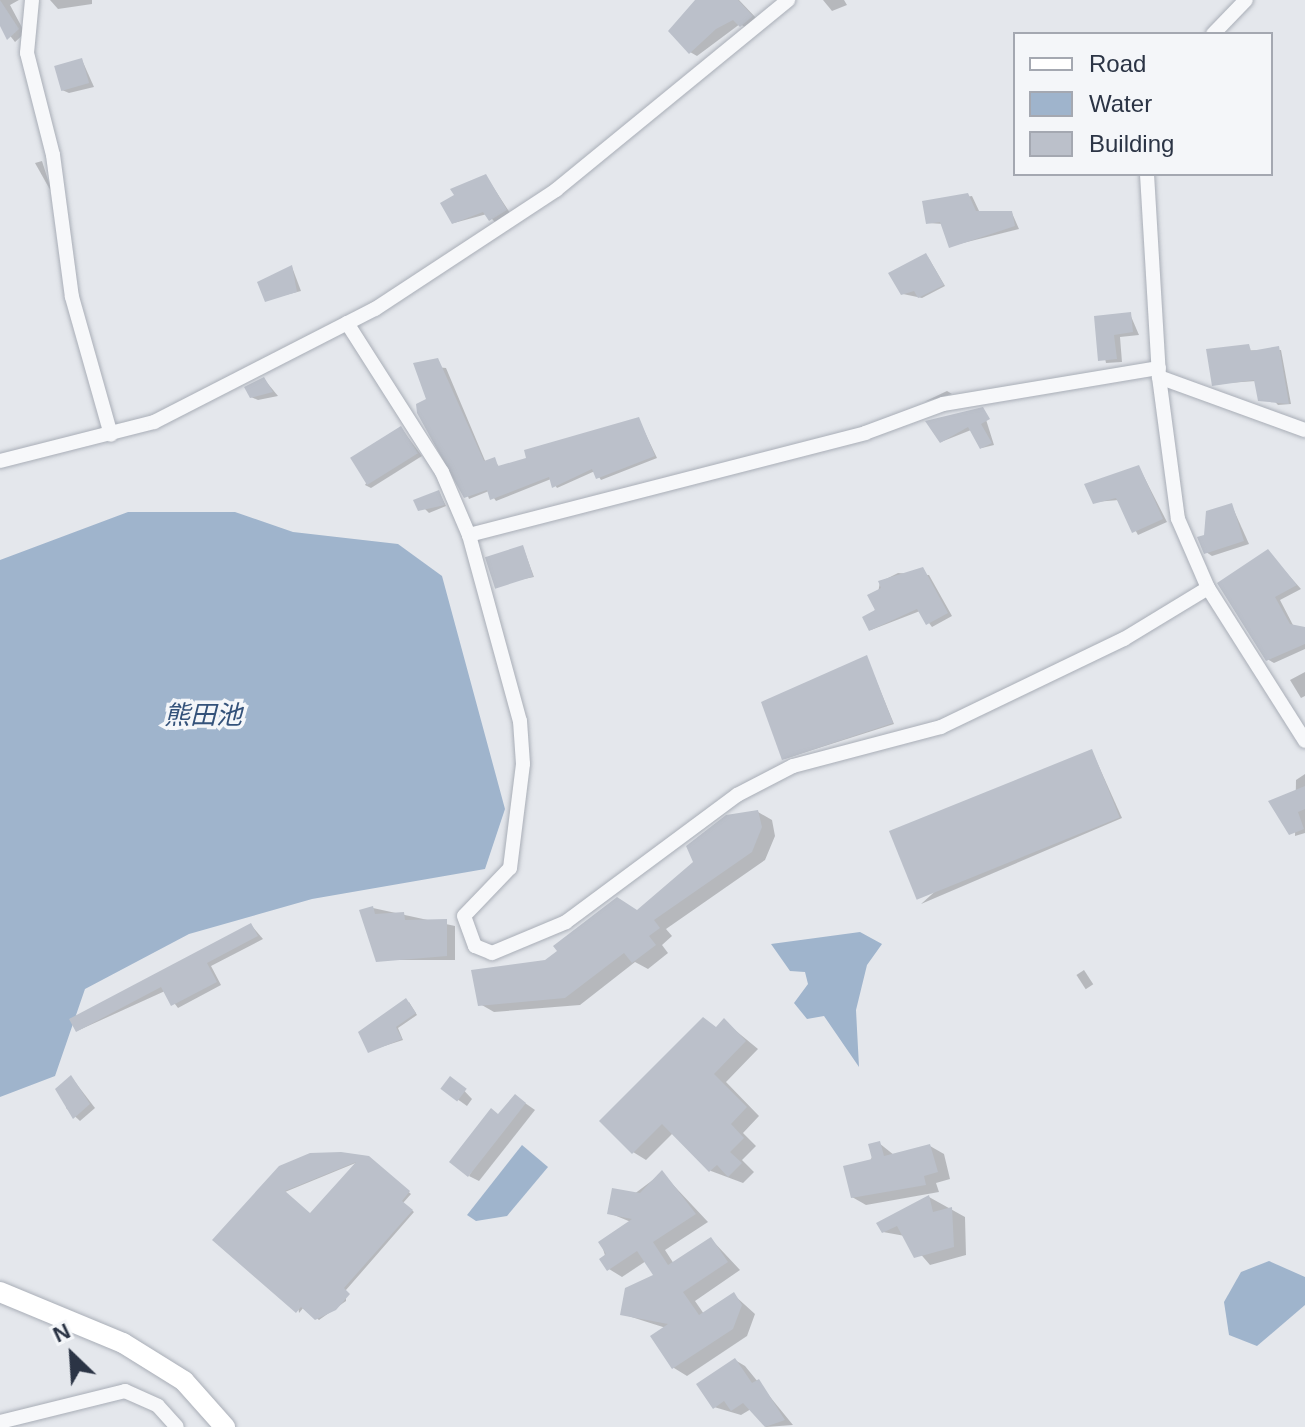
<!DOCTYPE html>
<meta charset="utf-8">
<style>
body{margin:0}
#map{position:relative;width:1305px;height:1427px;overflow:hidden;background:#e4e7ec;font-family:Helvetica,"Noto Sans JP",sans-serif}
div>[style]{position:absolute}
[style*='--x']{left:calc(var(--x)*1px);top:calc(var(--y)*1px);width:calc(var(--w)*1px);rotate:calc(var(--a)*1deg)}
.water>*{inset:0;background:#9fb4cc}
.shadow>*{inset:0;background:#0003;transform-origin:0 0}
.building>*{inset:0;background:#bbc0ca;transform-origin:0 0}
.roads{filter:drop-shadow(0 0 2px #a9aeb7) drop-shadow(0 0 2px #a9aeb7)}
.street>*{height:14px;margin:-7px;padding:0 7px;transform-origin:7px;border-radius:7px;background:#f7f8fa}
.secondary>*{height:20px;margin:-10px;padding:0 10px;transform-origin:10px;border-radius:10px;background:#fff}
span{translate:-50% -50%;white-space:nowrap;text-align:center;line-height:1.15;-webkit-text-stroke:7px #f4f6f9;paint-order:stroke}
.water-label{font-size:26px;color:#34527a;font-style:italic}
.legend{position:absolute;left:1013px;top:32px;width:260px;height:144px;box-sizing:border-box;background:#f4f6f9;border:2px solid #a4a8b1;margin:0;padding:10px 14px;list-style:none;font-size:24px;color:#2b3445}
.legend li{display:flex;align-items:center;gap:16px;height:40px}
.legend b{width:40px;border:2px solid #a4a8b1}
.north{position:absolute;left:32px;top:1315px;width:80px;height:80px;-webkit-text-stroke:6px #f4f6f9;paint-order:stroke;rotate:335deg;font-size:22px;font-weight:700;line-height:32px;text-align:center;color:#2b3445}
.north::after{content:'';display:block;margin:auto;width:28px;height:36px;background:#2b3445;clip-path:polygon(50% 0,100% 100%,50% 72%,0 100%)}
</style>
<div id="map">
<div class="water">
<div style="clip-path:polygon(128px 512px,235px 512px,293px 532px,398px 544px,442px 576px,505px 809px,485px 869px,312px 899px,189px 934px,85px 989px,55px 1076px,0 1097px,0 560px)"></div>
<div style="clip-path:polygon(860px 932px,882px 944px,867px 965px,856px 1010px,859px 1067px,824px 1016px,807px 1019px,794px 1003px,808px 984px,805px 972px,790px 971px,771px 944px)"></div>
<div style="clip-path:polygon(522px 1145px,548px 1167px,507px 1216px,476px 1221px,467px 1215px)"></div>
<div style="clip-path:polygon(1269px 1261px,1305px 1277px,1305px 1305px,1257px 1346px,1229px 1335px,1224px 1302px,1241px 1272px)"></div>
</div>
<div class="shadow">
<div style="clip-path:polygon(0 0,19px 0,10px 5px,25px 33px,15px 42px,0 23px)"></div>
<div style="clip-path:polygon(50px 0,92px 0,92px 4px,58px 9px)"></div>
<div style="clip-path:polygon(699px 0,739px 0,758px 20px,748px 29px,740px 24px,697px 56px,690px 52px)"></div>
<div style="clip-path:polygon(823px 0,844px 0,847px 5px,832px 11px)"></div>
<div style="clip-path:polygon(82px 60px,94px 87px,69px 93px,62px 90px)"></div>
<div style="clip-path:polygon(42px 161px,49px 183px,49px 164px,53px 195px,35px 163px)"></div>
<div style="clip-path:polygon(486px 176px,510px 213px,495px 222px,487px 214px,454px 223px)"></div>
<div style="clip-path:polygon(972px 196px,980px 213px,1012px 213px,1019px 229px,951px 246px,943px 224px,928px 223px,924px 203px)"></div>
<div style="clip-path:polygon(928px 257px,945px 286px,922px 298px,903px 294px)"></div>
<div style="clip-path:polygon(292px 267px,301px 291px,266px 300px)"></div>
<div style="clip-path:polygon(1130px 314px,1139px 335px,1120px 337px,1122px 362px,1106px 363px,1096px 318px)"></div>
<div style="clip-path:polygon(1281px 350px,1291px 404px,1278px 405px,1256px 381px,1214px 384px,1208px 351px)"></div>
<div style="clip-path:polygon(416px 365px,446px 368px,486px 463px,494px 460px,500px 468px,639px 420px,657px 458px,601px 480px,595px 471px,557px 488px,551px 479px,496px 501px,489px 491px,469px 499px)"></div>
<div style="clip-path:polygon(264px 379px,278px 396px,258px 400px,251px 397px)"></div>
<div style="clip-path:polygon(947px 391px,952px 394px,924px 402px)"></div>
<div style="clip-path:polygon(983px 410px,994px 445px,982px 448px,971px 430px,941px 442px)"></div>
<div style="clip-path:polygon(401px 428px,422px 456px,371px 488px,365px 485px)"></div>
<div style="clip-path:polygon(1139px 467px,1167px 522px,1138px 535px,1119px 500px,1095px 502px)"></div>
<div style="clip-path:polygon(439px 492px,446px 506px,429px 513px,417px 501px)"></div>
<div style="clip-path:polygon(1232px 506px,1249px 544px,1212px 556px,1206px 552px)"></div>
<div style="clip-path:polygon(523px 547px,534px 577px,495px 585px)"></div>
<div style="clip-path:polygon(1268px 552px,1301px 589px,1280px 600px,1294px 627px,1305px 628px,1305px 649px,1274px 663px,1267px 659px)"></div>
<div style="clip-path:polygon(898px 573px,929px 575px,952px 616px,932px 627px,920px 611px,871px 630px,880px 582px)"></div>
<div style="clip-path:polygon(867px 658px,894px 724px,784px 759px)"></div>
<div style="clip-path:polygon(1305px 672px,1305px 696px,1301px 698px,1290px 680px)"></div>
<div style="clip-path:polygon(1092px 751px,1122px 818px,921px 904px)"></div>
<div style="clip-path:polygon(1305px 774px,1305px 833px,1295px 836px,1296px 780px)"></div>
<div style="clip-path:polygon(758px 812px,772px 820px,775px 836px,765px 860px,666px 929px,672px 936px,662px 945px,668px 953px,648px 969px,635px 962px,580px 1005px,494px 1012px,480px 1004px,638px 912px)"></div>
<div style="clip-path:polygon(373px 908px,455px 926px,455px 960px,378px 960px)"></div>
<div style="clip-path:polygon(251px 925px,263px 939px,211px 966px,221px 985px,178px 1008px,165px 991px,77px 1031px)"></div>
<div style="left:1084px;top:970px;width:17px;height:9px;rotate:57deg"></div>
<div style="clip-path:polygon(409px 1002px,417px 1015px,398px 1028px,403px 1040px,369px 1051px)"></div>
<div style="clip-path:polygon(724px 1021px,758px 1049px,726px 1082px,759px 1116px,743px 1133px,756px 1146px,742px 1160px,754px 1172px,743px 1183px,711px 1171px,673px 1133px,646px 1160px,633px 1152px)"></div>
<div style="clip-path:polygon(72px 1078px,95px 1108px,80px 1121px,66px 1108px)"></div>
<div style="clip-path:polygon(457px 1083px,472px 1099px,467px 1106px,443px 1089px)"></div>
<div style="clip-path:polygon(515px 1096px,535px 1110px,479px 1181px,469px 1176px)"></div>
<div style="clip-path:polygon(879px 1143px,894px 1155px,930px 1146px,944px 1154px,950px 1179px,936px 1183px,939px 1192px,866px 1205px,852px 1197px)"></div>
<div style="clip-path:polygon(evenodd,372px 1160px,411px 1194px,403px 1203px,414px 1212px,346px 1290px,346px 1301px,319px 1320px,304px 1307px,299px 1313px,281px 1168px,372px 1160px,358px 1162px,311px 1216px,285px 1192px,358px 1162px)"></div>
<div style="clip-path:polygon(662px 1173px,708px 1222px,665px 1250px,674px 1264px,711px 1239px,740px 1270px,695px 1301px,704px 1314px,734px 1295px,755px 1314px,747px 1336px,687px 1376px,674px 1368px,666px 1328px,622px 1314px,656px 1276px,646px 1261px,622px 1277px,609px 1269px,601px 1242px,631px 1222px,609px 1213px)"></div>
<div style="clip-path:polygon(929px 1197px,965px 1217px,966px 1255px,930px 1265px,905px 1236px,883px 1232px)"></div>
<div style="clip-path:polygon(735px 1360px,745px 1366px,793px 1425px,766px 1427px,751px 1409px,741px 1415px,714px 1407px)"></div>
</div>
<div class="building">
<div style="clip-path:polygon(0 0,19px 29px,7px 40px,0 26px)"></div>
<div style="clip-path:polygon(695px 0,738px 0,753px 16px,740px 27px,733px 20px,716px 29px,689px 54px,668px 31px)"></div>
<div style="left:82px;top:58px;width:26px;height:29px;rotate:74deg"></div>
<div style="clip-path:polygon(486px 174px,507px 210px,489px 221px,483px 212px,452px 224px,440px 203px,454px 195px,450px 189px)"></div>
<div style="clip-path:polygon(968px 193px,976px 211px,1012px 211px,1015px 226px,949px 248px,940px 222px,926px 224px,922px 201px)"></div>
<div style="clip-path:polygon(926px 253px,944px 285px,918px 298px,914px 291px,901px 295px,888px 273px)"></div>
<div style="clip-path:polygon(292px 265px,297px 292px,265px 302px,257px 282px)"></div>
<div style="clip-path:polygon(1131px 312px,1133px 332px,1114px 335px,1117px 359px,1098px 361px,1094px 316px)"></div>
<div style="clip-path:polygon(1249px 344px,1251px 351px,1279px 346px,1289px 404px,1258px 401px,1254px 380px,1212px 386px,1206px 349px)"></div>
<div style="clip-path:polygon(438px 358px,484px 461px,495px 457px,498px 466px,526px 458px,524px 450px,639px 417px,655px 456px,596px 479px,592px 469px,552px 488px,549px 477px,490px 500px,487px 490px,464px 498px,417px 413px,416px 404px,426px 399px,413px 363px)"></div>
<div style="clip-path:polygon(264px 377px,273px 392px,250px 398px,244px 387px)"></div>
<div style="clip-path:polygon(983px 407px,990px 419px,981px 424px,992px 443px,980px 449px,968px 427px,940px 443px,925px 421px)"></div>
<div style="left:401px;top:426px;width:32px;height:60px;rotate:58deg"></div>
<div style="clip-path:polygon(1139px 465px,1163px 519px,1132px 533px,1116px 498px,1093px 504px,1084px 484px)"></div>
<div style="clip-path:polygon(439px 490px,445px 505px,418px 511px,413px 500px)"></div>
<div style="clip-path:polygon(1232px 503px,1244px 541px,1204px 554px,1197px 537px,1204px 535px,1206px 511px)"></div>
<div style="left:523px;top:545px;width:33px;height:40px;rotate:72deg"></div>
<div style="clip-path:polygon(1268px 549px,1297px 585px,1275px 597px,1290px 624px,1305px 627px,1305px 644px,1266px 661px,1217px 583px)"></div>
<div style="clip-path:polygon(923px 567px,948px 613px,926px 625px,917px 609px,869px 631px,862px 617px,875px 610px,867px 595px,881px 588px,878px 581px)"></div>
<div style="clip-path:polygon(867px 655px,893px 723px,782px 760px,761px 702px)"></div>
<div style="left:1092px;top:749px;width:74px;height:219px;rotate:68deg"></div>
<div style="clip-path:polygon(1305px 786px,1305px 809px,1298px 812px,1304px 829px,1289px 835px,1268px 801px)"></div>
<div style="clip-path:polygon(758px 810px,762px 827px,752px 852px,654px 920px,660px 928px,649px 936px,656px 945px,632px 963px,624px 953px,565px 998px,478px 1006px,471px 970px,545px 960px,557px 951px,553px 946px,617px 897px,637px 910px,693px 862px,686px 846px,726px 815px)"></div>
<div style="clip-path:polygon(373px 906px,375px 914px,404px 912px,405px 920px,447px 919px,447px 956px,376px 962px,359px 910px)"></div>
<div style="clip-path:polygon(251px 923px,258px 936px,207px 963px,217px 982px,171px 1006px,161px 987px,76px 1032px,69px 1019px)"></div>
<div style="clip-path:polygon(406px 998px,416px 1013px,396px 1027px,402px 1039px,368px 1053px,358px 1032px)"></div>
<div style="clip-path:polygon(703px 1017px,716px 1027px,724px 1018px,746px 1041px,714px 1074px,747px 1107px,731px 1124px,744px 1138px,730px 1152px,742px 1163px,728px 1177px,717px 1165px,709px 1172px,662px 1124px,632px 1154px,599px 1121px)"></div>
<div style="clip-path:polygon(71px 1075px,90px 1104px,73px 1119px,55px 1089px)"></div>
<div style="left:450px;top:1076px;width:21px;height:16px;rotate:37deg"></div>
<div style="clip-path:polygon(515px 1094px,526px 1103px,468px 1177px,449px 1162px,491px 1108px,498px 1114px)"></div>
<div style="clip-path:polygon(880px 1141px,884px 1156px,930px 1144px,938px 1172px,924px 1176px,926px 1185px,851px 1198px,843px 1166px,872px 1159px,868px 1144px)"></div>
<div style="clip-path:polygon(evenodd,341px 1152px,369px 1156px,410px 1191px,402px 1201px,413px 1210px,344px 1288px,350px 1294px,336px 1310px,315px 1320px,301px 1307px,296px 1313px,212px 1240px,279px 1166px,310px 1153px,341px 1152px,356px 1162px,310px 1213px,285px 1191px,356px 1162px)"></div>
<div style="clip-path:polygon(662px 1170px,696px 1214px,653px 1242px,668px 1265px,711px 1237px,728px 1262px,683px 1292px,699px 1315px,734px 1292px,742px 1305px,733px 1329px,672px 1369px,650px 1336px,668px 1324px,620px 1315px,625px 1288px,653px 1275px,637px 1251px,607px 1271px,599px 1259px,606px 1254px,598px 1242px,632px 1219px,607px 1214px,612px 1188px,640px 1193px)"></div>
<div style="clip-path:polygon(929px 1195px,933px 1212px,952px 1207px,954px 1247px,914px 1258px,897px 1226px,882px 1233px,876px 1223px)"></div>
<div style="clip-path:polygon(735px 1358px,752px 1383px,759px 1379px,785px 1420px,765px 1427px,743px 1403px,731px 1411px,724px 1401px,713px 1409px,696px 1384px)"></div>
</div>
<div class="roads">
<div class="street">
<div style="--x:32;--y:0;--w:53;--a:95.4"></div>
<div style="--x:27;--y:53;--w:105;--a:75.7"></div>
<div style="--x:53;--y:155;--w:143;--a:82.4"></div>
<div style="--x:72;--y:297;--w:143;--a:74.2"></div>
<div style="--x:1213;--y:34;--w:47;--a:-45.9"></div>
<div style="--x:1147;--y:174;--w:203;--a:86.6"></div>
<div style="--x:1159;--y:377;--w:143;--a:82.4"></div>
<div style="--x:1178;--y:519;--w:75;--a:66.5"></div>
<div style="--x:1208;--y:588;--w:181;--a:57.6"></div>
<div style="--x:347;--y:323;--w:177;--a:57.5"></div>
<div style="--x:442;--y:472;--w:69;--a:66.8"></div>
<div style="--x:469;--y:535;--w:193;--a:74.7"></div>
<div style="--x:520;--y:721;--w:43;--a:86"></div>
<div style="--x:523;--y:764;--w:105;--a:97.1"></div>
<div style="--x:510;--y:868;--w:66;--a:133.8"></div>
<div style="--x:464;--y:916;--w:32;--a:70"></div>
<div style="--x:475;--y:946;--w:18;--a:22"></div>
<div style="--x:492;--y:953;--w:80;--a:-22.7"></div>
<div style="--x:566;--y:922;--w:213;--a:-36.6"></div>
<div style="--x:737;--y:795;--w:63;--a:-27.4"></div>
<div style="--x:793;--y:766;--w:153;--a:-14.8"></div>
<div style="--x:941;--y:727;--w:203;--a:-25.7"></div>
<div style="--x:1124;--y:639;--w:98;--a:-31.3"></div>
<div style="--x:1159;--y:377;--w:155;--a:20"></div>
<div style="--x:0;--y:461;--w:159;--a:-14.2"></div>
<div style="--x:154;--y:422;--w:248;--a:-27.1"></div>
<div style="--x:375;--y:309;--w:217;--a:-33.3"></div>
<div style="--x:556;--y:190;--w:300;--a:-39.3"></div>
<div style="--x:469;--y:535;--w:409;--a:-14.4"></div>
<div style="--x:865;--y:433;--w:83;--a:-20.4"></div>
<div style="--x:943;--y:404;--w:219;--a:-9.5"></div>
<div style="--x:0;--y:1422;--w:129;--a:-13.9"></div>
<div style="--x:125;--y:1391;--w:36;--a:24"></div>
<div style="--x:158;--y:1406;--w:28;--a:48"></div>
</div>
<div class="secondary">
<div style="--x:0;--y:1292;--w:133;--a:22.5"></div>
<div style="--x:123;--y:1343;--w:72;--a:31.9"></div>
<div style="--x:184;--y:1381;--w:62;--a:48.3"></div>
</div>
</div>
<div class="water-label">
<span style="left:203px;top:716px">熊田池</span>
</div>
<ul class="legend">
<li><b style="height:10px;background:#fff"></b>Road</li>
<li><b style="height:22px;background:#9fb4cc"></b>Water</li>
<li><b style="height:22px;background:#bbc0ca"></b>Building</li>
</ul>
<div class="north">N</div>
</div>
